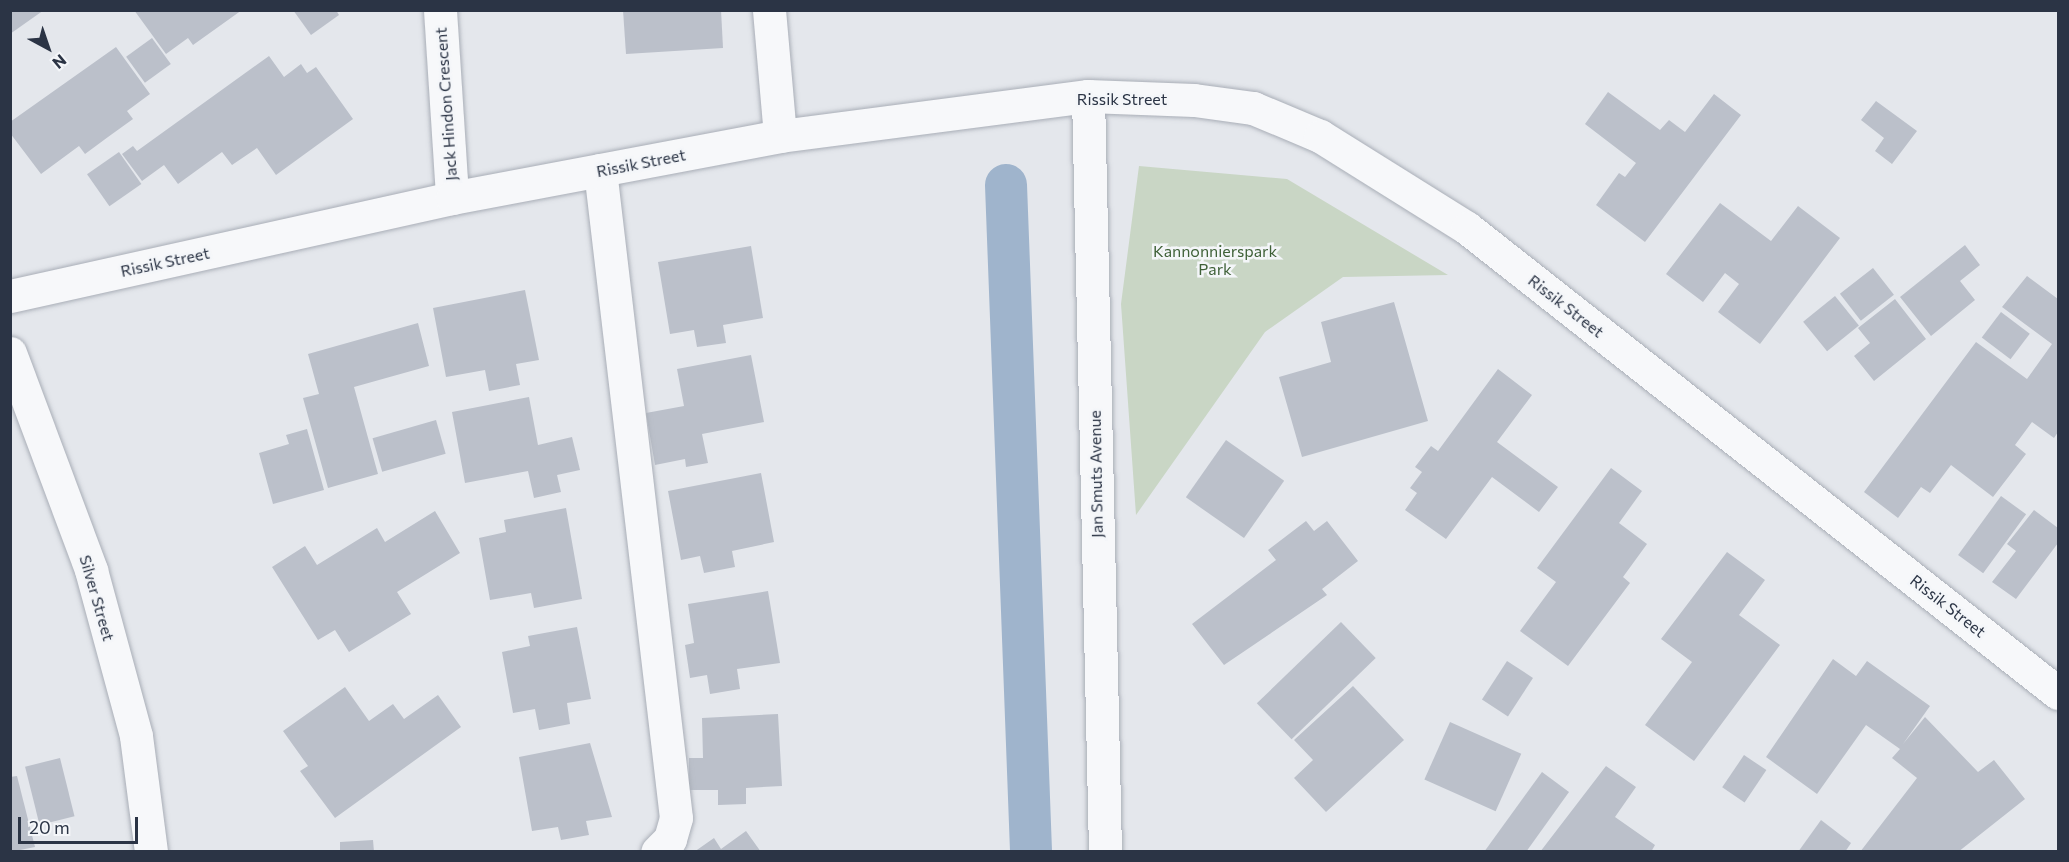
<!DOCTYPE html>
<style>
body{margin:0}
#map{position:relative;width:2069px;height:862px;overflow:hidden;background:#e4e7ec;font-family:Commissioner,sans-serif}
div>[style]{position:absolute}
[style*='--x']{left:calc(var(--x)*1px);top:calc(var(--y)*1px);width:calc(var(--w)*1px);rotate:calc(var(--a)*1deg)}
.green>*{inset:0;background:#c9d6c5}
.canal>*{height:42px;margin:-21px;padding:0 21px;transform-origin:21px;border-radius:21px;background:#9fb4cc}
.building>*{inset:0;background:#bbc0ca;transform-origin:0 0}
.roads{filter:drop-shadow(0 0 2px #a9aeb7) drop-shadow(0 0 2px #a9aeb7)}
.street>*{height:33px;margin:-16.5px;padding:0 16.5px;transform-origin:16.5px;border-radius:16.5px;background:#f7f8fa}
span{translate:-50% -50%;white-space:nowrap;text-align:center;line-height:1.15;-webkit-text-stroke:5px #f4f6f9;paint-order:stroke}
.street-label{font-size:16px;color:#2b3445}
.park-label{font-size:16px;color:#3f6138}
.frame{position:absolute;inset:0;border:12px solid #2b3445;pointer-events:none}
.north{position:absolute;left:18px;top:18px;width:60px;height:60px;-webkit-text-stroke:4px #f4f6f9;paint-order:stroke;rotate:140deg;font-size:16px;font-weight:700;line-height:24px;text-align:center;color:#2b3445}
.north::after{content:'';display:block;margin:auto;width:21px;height:27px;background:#2b3445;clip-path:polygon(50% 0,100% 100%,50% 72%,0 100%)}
.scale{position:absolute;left:18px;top:817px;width:120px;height:27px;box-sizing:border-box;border:3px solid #2b3445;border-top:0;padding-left:8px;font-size:18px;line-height:21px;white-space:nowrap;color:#2b3445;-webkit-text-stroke:4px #f4f6f9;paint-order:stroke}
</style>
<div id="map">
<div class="green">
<div style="clip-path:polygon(1139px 166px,1287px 179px,1448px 275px,1343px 277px,1265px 332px,1136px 515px,1121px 304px)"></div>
</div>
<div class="canal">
<div style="--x:1006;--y:185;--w:667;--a:87.85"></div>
</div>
<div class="building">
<div style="clip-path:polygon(10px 10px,44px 10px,10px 34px)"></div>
<div style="clip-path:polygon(134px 10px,242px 10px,193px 45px,188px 38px,166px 54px)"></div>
<div style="clip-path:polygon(293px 10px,336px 10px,339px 15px,311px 35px)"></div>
<div style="clip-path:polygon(623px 10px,721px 10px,723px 48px,626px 54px)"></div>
<div style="left:152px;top:38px;width:32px;height:32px;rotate:54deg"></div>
<div style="clip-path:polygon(116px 47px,150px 94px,127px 111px,133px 119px,108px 137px,85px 154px,79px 146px,41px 174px,10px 133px,10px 122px)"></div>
<div style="clip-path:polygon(269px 56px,284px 77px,301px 64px,307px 73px,316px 67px,353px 119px,276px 175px,257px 148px,232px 165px,222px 152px,178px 184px,164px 165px,142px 181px,122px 154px,133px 146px,137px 151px)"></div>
<div style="clip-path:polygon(1608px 92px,1660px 130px,1669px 120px,1685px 132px,1714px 94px,1741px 115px,1645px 242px,1596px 205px,1619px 173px,1625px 177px,1636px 163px,1585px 124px)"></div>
<div style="clip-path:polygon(1876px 101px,1917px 131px,1892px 164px,1875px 151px,1884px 138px,1861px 120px)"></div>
<div style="left:119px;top:152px;width:39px;height:39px;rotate:55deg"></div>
<div style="clip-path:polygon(1720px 203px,1771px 241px,1798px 206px,1840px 238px,1760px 344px,1718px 312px,1739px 284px,1725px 273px,1703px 302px,1666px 274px)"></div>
<div style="clip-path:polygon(1965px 245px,1980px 265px,1960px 281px,1975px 300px,1931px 336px,1900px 297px)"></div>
<div style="clip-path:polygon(751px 246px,763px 318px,723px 325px,726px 343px,697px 347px,694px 330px,670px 334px,658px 262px)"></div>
<div style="left:1873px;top:268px;width:34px;height:42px;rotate:52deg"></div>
<div style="clip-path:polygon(2027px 276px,2058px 299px,2058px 432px,2054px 438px,2032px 422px,2015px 445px,2026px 454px,1993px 497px,1951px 465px,1930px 493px,1921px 487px,1898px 518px,1864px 492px,1976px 342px,2027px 379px,2052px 344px,2002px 307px)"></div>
<div style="clip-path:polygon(525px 290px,539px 360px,516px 364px,520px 385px,489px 391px,485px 370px,446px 377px,433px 308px)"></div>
<div style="left:1835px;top:296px;width:38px;height:41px;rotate:51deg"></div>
<div style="clip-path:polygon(1895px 299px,1926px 339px,1874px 381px,1854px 356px,1870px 343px,1858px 328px)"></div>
<div style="clip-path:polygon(1394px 302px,1428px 421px,1302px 457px,1279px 377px,1331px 362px,1321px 322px)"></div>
<div style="left:2001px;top:312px;width:36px;height:32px;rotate:37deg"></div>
<div style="clip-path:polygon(418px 323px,429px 366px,354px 387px,378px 474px,328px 488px,303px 398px,319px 394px,308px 354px)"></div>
<div style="clip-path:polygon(751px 355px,764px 422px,702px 434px,708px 463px,686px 467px,685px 459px,655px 465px,646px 413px,684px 406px,677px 369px)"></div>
<div style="clip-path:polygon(1498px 369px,1532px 395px,1497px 442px,1558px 487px,1539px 512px,1492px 477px,1446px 539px,1405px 510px,1417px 493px,1410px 488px,1422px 472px,1415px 467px,1431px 446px,1438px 451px)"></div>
<div style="clip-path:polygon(529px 397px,538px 445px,572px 437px,580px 470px,557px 475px,561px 492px,534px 498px,528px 471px,465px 483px,452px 412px)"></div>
<div style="left:436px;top:420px;width:35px;height:66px;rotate:74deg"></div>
<div style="clip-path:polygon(307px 429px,324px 490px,273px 504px,259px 453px,289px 444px,286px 435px)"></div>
<div style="left:1226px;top:440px;width:71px;height:70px;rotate:35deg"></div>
<div style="clip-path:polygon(1611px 468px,1642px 491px,1619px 523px,1647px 544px,1623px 577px,1630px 583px,1568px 666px,1520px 631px,1556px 582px,1537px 568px)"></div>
<div style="clip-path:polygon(761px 473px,774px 542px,732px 551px,735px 567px,704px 573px,700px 556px,681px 560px,668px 491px)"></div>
<div style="left:2001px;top:496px;width:31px;height:73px;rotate:36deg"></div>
<div style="clip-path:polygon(566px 508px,582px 599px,534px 608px,531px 593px,490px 600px,479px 538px,506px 532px,504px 520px)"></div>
<div style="clip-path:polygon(2034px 510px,2058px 528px,2058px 543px,2016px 599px,1992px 582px,2016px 551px,2007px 544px)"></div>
<div style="clip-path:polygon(435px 511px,460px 553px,397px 592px,411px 614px,349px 652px,335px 630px,318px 640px,272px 567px,305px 546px,317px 565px,377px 528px,385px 542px)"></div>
<div style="clip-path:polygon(1306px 521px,1314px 531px,1327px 521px,1358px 561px,1322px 589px,1327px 595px,1224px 665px,1192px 624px,1276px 560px,1268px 550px)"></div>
<div style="clip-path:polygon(1727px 552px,1765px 580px,1739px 615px,1780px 645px,1694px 761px,1645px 725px,1692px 662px,1661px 639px)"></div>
<div style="clip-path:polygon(768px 591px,780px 663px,737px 669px,740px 689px,710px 694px,707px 675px,690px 678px,685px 645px,694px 643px,688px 604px)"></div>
<div style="left:1341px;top:622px;width:50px;height:117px;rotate:46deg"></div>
<div style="clip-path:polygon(577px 627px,591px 699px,567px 703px,570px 724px,539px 730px,535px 709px,513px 713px,502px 652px,530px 646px,528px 636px)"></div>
<div style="clip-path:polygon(1833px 659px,1856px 676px,1867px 661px,1930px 706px,1903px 744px,1925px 717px,1978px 772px,1994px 760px,2025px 799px,1958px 852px,1860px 852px,1917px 778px,1892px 758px,1900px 749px,1866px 725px,1817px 794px,1766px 757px)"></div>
<div style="left:1507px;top:661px;width:31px;height:46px;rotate:33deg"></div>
<div style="clip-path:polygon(1353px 686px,1404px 740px,1326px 812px,1294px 778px,1313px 760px,1294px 740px)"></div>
<div style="clip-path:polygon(345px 687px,369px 721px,393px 704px,404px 719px,438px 695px,461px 727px,335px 818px,300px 771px,308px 766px,283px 731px)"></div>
<div style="clip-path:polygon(778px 714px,782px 786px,746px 788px,746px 804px,718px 805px,718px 790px,689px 790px,689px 758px,703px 758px,702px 718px)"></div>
<div style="left:1450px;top:722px;width:78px;height:63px;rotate:24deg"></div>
<div style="clip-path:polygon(590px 743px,612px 817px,586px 821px,589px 835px,561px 840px,558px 827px,532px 831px,519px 757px)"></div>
<div style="left:1744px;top:755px;width:27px;height:39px;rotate:34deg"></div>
<div style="left:60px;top:758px;width:60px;height:36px;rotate:76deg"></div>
<div style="clip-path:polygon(1606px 766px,1636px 787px,1615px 817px,1655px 845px,1651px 852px,1540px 852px)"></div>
<div style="clip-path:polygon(1542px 772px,1569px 792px,1526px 852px,1484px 852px)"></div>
<div style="clip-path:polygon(17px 776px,35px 847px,10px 852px,10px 777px)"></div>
<div style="clip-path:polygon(1821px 820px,1851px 843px,1845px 852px,1798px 852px)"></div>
<div style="clip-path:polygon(746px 831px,761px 852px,694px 852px,714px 838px,721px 849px)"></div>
<div style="clip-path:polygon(373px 840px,374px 852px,340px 852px,340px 842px)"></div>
</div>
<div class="roads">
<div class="street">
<div style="--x:440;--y:10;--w:188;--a:86.3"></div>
<div style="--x:769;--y:10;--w:126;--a:85"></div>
<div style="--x:1088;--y:96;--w:756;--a:88.71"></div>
<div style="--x:600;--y:170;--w:652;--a:83.31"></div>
<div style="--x:676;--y:818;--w:22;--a:106"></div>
<div style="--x:670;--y:839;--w:18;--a:135"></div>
<div style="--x:10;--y:296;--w:453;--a:-12.5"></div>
<div style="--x:452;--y:198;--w:334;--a:-10.7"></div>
<div style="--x:780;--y:136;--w:311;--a:-7.4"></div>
<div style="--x:1088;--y:96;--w:106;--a:2.2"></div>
<div style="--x:1194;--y:100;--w:60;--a:7.7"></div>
<div style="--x:1253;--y:108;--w:73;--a:22.7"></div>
<div style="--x:1320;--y:136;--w:173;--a:32"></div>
<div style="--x:1467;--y:228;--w:752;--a:38.2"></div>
<div style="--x:10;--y:353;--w:232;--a:69.5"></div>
<div style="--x:91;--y:570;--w:172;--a:74.8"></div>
<div style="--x:136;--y:736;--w:117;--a:82.6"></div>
</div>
</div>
<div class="street-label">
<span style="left:1122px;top:99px">Rissik Street</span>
<span style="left:446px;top:104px;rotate:-94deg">Jack Hindon Crescent</span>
<span style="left:641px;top:163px;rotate:-11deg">Rissik Street</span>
<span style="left:165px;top:262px;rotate:-12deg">Rissik Street</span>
<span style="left:1566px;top:306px;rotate:38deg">Rissik Street</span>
<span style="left:1096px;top:474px;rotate:-91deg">Jan Smuts Avenue</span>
<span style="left:97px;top:598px;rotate:74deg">Silver Street</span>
<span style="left:1948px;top:606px;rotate:38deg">Rissik Street</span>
</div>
<div class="park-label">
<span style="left:1215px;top:260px">Kannonnierspark<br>Park</span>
</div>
<div class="frame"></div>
<div class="north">N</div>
<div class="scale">20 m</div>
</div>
